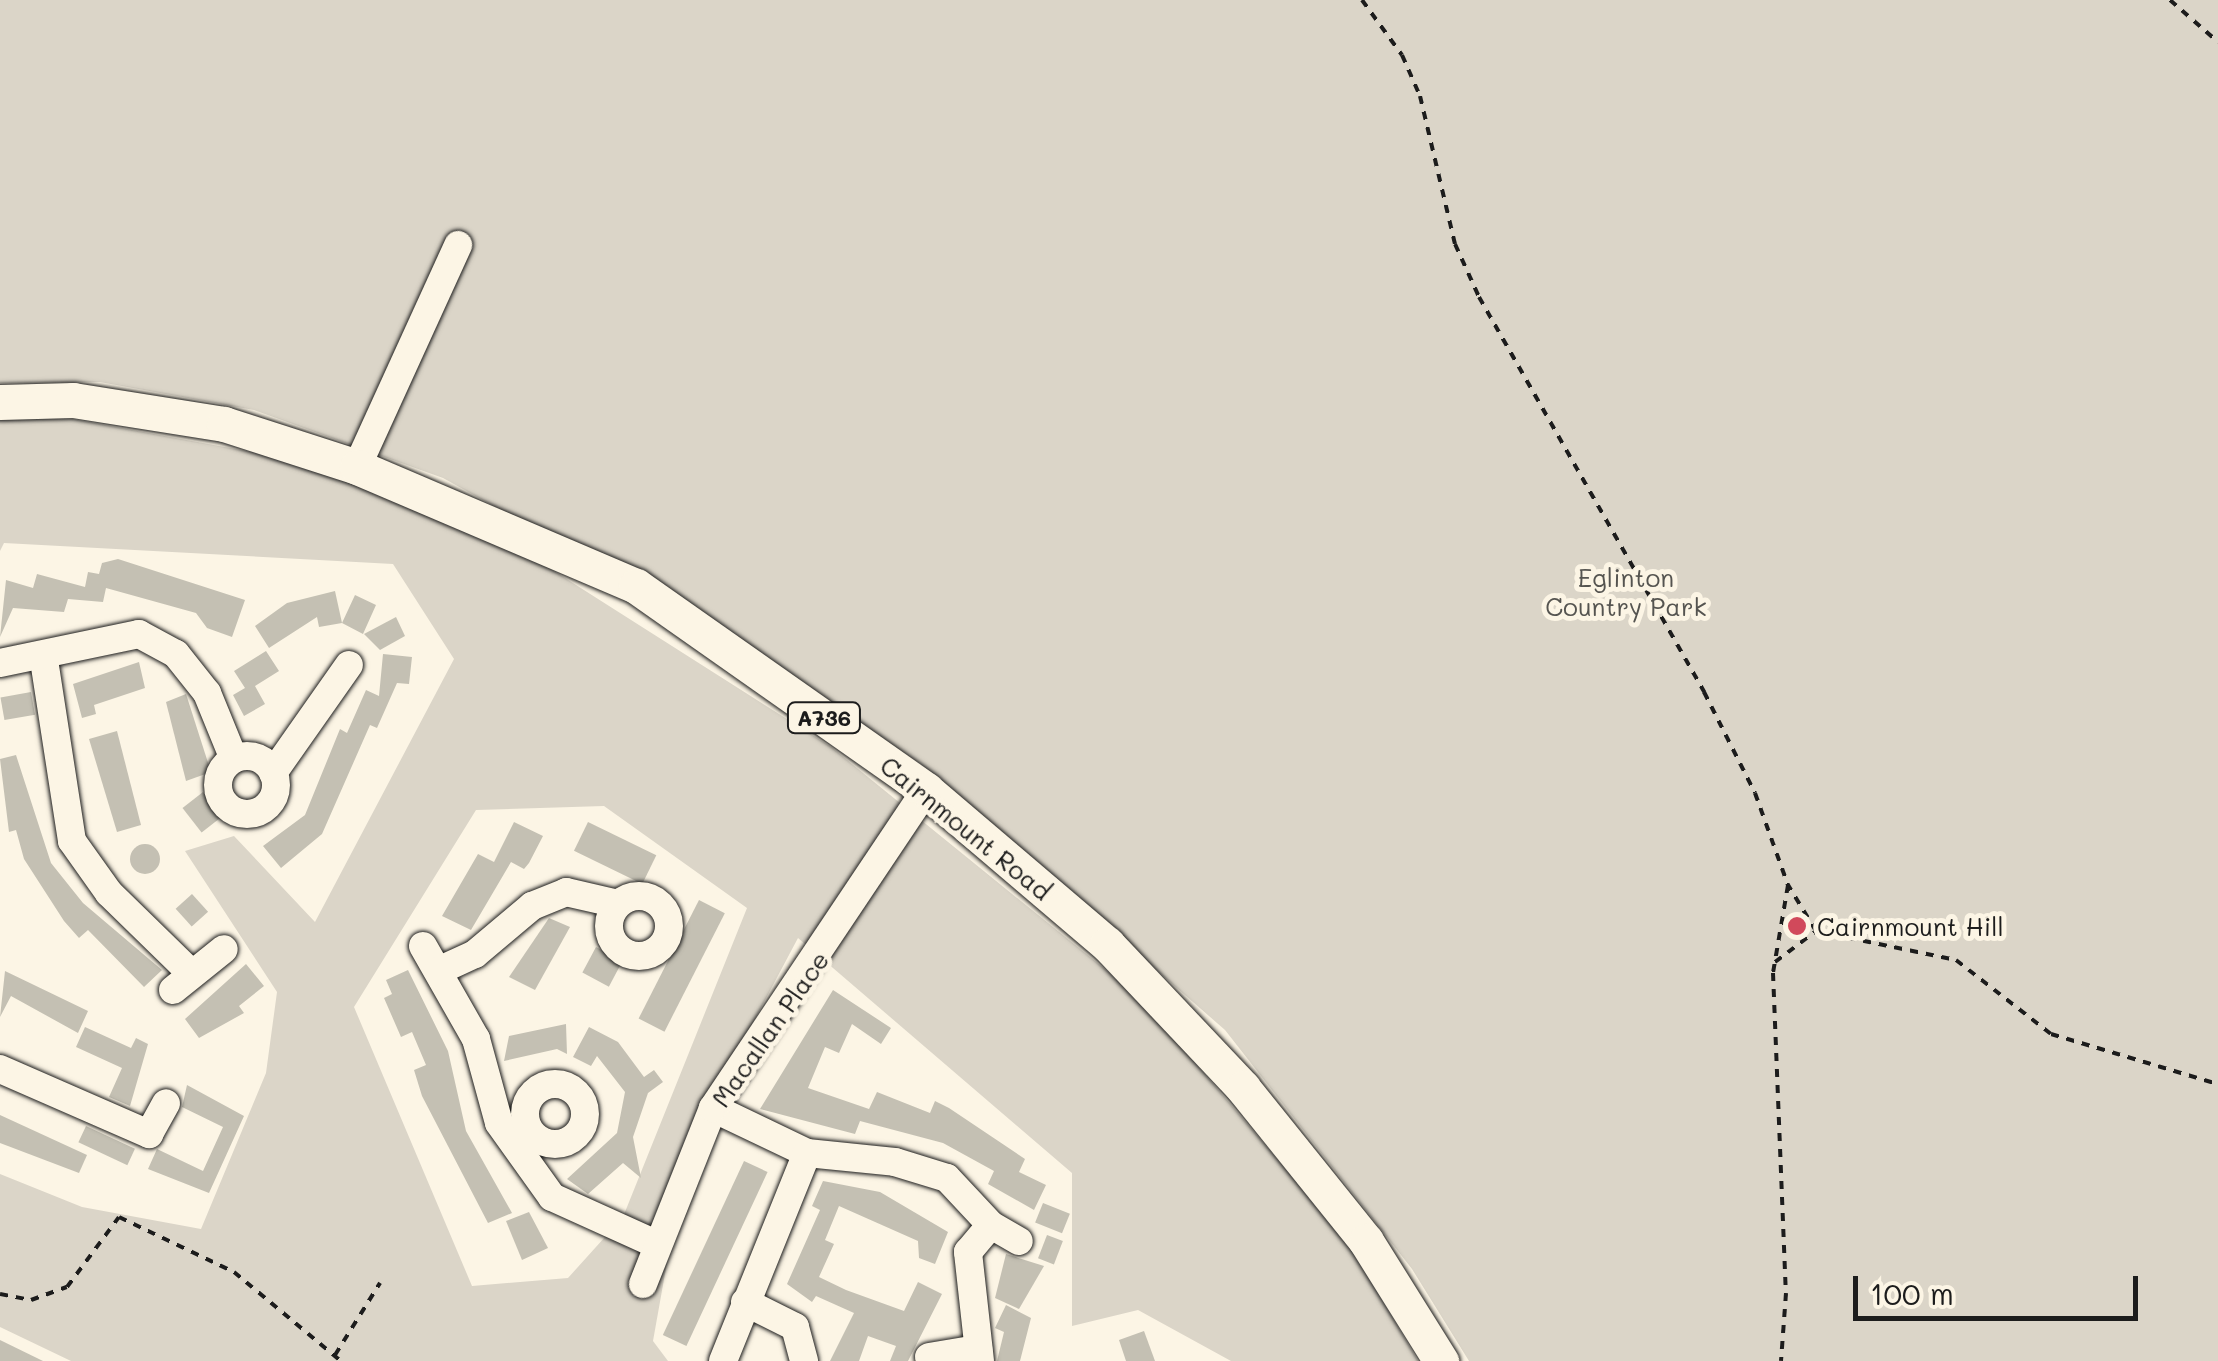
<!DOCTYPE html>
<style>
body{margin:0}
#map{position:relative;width:2218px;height:1361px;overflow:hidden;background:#fcf5e5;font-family:Mali,sans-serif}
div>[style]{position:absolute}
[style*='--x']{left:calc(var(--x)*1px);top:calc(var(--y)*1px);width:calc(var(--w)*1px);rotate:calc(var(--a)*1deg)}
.green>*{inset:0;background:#dbd5c8}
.building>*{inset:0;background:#c4c0b3;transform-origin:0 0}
.round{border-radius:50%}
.path>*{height:4px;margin-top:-2px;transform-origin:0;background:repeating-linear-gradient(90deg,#1c1c1c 0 8px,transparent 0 16px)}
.roads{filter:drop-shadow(0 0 2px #1c1c1c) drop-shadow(0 0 2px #1c1c1c)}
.minor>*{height:28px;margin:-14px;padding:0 14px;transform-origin:14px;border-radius:14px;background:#fcf5e5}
.minor>.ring{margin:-14px;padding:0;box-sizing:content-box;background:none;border:28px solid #fcf5e5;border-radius:50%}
.major>*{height:35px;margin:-17.5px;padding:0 17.5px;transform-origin:17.5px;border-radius:17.5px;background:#fcf5e5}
.dots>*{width:28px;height:28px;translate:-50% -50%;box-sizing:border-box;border:5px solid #fcf5e5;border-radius:50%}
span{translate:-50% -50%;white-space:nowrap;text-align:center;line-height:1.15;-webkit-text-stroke:10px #fcf5e5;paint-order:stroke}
.shield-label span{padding:2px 8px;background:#fcf5e5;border:2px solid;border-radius:8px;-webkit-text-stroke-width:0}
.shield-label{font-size:22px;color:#1c1c1c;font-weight:700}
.park-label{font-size:25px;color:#555450}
.street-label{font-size:25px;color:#1c1c1c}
.poi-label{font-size:25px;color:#1c1c1c}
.left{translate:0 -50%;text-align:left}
.scale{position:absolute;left:1853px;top:1276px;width:285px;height:45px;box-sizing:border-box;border:5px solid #1c1c1c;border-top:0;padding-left:12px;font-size:30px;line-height:35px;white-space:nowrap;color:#1c1c1c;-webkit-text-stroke:8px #fcf5e5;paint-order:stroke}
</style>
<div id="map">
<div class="green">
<div style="clip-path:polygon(0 0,2218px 0,2218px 1361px,1469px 1361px,1412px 1269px,1225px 1030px,921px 764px,710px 625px,443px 478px,254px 410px,100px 382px,0 383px)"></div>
<div style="clip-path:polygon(evenodd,34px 412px,284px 458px,521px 550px,831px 747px,1138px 996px,1348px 1242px,1418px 1361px,1231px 1361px,1138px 1310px,1072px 1326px,1072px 1173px,798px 938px,688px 1145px,653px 1341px,668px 1361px,71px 1361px,0 1327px,0 1174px,82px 1207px,201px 1229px,266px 1073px,277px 992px,185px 851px,234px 836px,315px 922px,454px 659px,393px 564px,4px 543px,0 551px,0 416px,34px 412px,604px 806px,747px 908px,623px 1217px,568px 1278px,472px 1286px,354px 1007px,476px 810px,604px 806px)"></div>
</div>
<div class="building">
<div style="clip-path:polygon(118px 559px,245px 600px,232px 637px,207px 628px,196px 613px,106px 588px,103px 602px,68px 599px,64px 612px,13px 608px,0 637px,6px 580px,33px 588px,37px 574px,85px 587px,88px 572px,99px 574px,102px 563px)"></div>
<div style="clip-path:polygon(335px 591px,342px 623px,355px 595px,376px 605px,363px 634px,342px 623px,319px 627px,317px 617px,269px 648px,255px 626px,287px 603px)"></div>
<div style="clip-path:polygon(396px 617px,405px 636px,380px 650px,364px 634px)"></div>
<div style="clip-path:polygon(266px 651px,279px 671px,255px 686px,265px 704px,244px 716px,233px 695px,245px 688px,234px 671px)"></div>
<div style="clip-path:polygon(383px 654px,412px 657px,409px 684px,397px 683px,377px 728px,370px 725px,322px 834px,281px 868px,263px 846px,305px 815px,340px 729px,347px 733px,366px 690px,379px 696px)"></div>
<div style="clip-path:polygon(139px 662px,145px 688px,94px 705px,96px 714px,82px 718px,73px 684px)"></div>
<div style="left:31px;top:692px;width:23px;height:31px;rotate:80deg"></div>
<div style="clip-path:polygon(186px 694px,211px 772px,186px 781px,166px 702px)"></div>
<div style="clip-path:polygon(117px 731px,141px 825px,117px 832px,89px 739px)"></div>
<div style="clip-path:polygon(16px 755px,51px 863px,83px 903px,162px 970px,144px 987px,88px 930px,79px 938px,64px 921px,24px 859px,16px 830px,9px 832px,0 759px)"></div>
<div style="left:203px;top:792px;width:31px;height:26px;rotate:52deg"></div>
<div style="clip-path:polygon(514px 822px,543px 836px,529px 863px,524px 869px,511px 862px,471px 930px,442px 916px,478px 854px,494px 862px)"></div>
<div style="left:588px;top:822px;width:76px;height:32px;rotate:26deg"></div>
<div class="round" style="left:130px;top:844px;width:30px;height:30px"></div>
<div style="left:192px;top:894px;width:24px;height:22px;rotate:48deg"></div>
<div style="left:699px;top:900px;width:29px;height:133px;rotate:27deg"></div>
<div style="clip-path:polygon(549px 918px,570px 927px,535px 990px,509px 977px)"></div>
<div style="left:596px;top:947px;width:30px;height:29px;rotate:28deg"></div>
<div style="clip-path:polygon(246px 964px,264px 986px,239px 1006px,244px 1013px,199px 1038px,185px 1019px)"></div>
<div style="clip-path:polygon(408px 970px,448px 1051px,466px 1131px,512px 1213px,488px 1223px,422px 1096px,414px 1070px,426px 1065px,412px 1032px,401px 1037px,384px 998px,392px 994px,386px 980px)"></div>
<div style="clip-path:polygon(5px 971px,88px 1011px,78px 1033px,11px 996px,0 1017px)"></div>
<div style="clip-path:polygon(833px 990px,891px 1028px,881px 1044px,852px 1024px,839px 1053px,825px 1047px,808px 1088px,869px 1109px,877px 1092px,930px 1113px,935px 1101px,949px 1108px,1025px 1159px,1019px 1172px,1046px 1185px,1034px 1210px,988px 1184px,994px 1171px,943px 1143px,860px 1121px,855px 1134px,760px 1109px)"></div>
<div style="clip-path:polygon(566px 1024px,567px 1054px,557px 1049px,504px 1061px,509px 1036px)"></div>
<div style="clip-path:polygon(85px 1027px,131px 1048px,136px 1038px,148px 1044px,130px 1106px,109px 1097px,122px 1068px,76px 1047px)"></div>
<div style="clip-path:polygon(589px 1027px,618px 1042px,644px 1077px,654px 1070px,663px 1082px,648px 1093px,633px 1137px,641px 1178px,623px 1163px,588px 1194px,567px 1179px,617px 1133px,625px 1092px,597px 1056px,591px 1066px,573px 1057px)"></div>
<div style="clip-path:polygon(187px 1085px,244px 1116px,209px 1193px,148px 1169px,157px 1149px,203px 1171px,223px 1127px,182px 1107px)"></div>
<div style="clip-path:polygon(0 1115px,87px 1155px,79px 1173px,0 1143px)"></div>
<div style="left:86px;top:1126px;width:54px;height:18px;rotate:25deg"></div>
<div style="left:744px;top:1161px;width:26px;height:192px;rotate:25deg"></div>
<div style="clip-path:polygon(823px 1181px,880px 1192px,948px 1232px,935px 1264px,919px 1258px,918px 1241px,839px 1206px,825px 1240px,834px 1244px,819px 1277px,846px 1290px,904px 1311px,918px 1282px,942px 1294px,908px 1361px,890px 1361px,896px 1346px,868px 1336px,859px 1361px,830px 1361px,854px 1313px,816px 1296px,812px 1302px,787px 1284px,820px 1210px,812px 1206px)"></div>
<div style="left:1043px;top:1203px;width:29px;height:21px;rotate:22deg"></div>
<div style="clip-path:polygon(529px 1212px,548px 1248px,522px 1260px,506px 1221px)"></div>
<div style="left:1047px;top:1235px;width:17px;height:25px;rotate:21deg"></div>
<div style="clip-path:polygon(1006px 1254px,1044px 1266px,1019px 1309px,995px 1298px)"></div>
<div style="clip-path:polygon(1006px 1305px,1031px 1318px,1020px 1361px,997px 1361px,1004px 1332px,995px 1328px)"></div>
<div style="clip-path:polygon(1144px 1331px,1155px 1361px,1126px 1361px,1119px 1340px)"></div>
<div style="clip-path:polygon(0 1340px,43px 1361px,0 1361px)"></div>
</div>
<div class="path">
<div style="--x:1362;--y:0;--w:68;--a:54"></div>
<div style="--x:1402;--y:55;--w:45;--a:66.3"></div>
<div style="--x:1420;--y:96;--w:152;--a:76.7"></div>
<div style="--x:1455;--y:244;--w:58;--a:65.6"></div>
<div style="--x:1479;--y:297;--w:455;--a:60.3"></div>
<div style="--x:1704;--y:692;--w:113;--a:63.2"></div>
<div style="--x:1755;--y:793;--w:98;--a:70.3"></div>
<div style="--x:1788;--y:885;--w:89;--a:99.7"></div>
<div style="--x:1773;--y:973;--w:320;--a:87.7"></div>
<div style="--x:1786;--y:1293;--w:68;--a:94.2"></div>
<div style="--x:2170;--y:0;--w:64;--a:41.2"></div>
<div style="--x:1816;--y:931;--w:143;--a:11.7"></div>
<div style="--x:1956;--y:960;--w:120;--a:37.9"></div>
<div style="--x:2051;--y:1034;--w:174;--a:16.7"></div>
<div style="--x:1775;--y:962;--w:51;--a:-37.1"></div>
<div style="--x:1816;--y:931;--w:54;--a:-121.3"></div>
<div style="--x:0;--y:1294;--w:32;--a:11"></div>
<div style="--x:31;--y:1300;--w:38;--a:-20"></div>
<div style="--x:67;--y:1287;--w:87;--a:-53.4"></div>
<div style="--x:119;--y:1217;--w:127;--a:25.6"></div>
<div style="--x:234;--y:1272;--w:139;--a:39.8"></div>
<div style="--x:335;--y:1355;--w:85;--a:-58"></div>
</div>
<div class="roads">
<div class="minor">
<div style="--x:357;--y:467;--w:244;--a:-65.5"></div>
<div style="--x:44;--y:660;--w:183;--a:81.2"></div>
<div style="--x:72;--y:841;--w:64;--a:54.6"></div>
<div style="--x:109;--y:893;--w:116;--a:44.3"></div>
<div style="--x:0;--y:663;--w:142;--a:-11.8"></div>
<div style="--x:139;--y:634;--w:42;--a:28.4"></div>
<div style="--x:176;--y:654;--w:50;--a:51.5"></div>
<div style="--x:207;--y:693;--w:71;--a:67.8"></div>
<div class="ring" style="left:218px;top:756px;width:30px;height:30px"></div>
<div style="--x:273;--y:773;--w:132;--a:-54.9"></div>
<div class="ring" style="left:609px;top:896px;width:32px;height:32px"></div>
<div style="--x:423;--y:946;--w:107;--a:60.3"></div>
<div style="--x:476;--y:1039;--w:87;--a:74.7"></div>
<div style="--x:499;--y:1123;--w:91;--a:54.4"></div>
<div style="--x:552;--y:1197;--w:114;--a:24.3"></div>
<div style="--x:438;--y:971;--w:41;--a:-24.7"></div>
<div style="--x:475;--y:954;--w:75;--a:-40.1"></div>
<div style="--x:532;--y:906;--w:37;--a:-22"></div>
<div style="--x:566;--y:892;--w:53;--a:13"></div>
<div style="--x:173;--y:990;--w:65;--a:-38.8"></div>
<div style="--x:0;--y:1069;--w:163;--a:23.6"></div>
<div style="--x:149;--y:1134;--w:35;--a:-61"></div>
<div class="ring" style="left:525px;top:1084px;width:32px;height:32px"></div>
<div style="--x:713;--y:1108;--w:104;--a:25.6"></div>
<div style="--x:807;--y:1153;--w:88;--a:5.8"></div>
<div style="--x:895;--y:1162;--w:54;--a:17.1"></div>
<div style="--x:947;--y:1178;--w:64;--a:46.9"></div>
<div style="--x:991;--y:1225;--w:32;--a:30"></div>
<div style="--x:643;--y:1284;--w:189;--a:-68.3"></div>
<div style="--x:713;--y:1108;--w:383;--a:-56.2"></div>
<div style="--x:745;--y:1302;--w:56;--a:26.6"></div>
<div style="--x:795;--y:1327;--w:35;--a:75"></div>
<div style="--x:929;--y:1357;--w:50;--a:-9.3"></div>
<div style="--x:723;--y:1361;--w:224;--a:-68"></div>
<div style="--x:980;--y:1361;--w:110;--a:-96.3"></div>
<div style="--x:968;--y:1252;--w:35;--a:-50"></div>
</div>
<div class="major">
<div style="--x:0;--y:402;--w:73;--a:-1.6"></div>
<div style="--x:73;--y:400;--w:153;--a:9"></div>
<div style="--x:224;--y:424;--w:140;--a:17.9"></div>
<div style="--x:357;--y:467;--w:303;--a:23.1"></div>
<div style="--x:636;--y:586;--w:355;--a:35.1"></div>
<div style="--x:926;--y:790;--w:238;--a:40.4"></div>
<div style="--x:1107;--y:944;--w:198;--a:46.6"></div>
<div style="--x:1243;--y:1088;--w:196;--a:51.2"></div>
<div style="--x:1366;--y:1241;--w:142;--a:58"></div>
</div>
</div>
<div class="dots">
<div style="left:1797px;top:926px;background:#d1495b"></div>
</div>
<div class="shield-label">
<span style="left:824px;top:718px">A736</span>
</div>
<div class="park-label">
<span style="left:1626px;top:592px">Eglinton<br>Country Park</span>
</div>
<div class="street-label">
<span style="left:966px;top:828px;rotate:39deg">Cairnmount Road</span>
<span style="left:770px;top:1029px;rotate:-55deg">Macallan Place</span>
</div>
<div class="poi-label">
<span class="left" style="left:1817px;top:926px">Cairnmount Hill</span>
</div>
<div class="scale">100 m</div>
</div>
